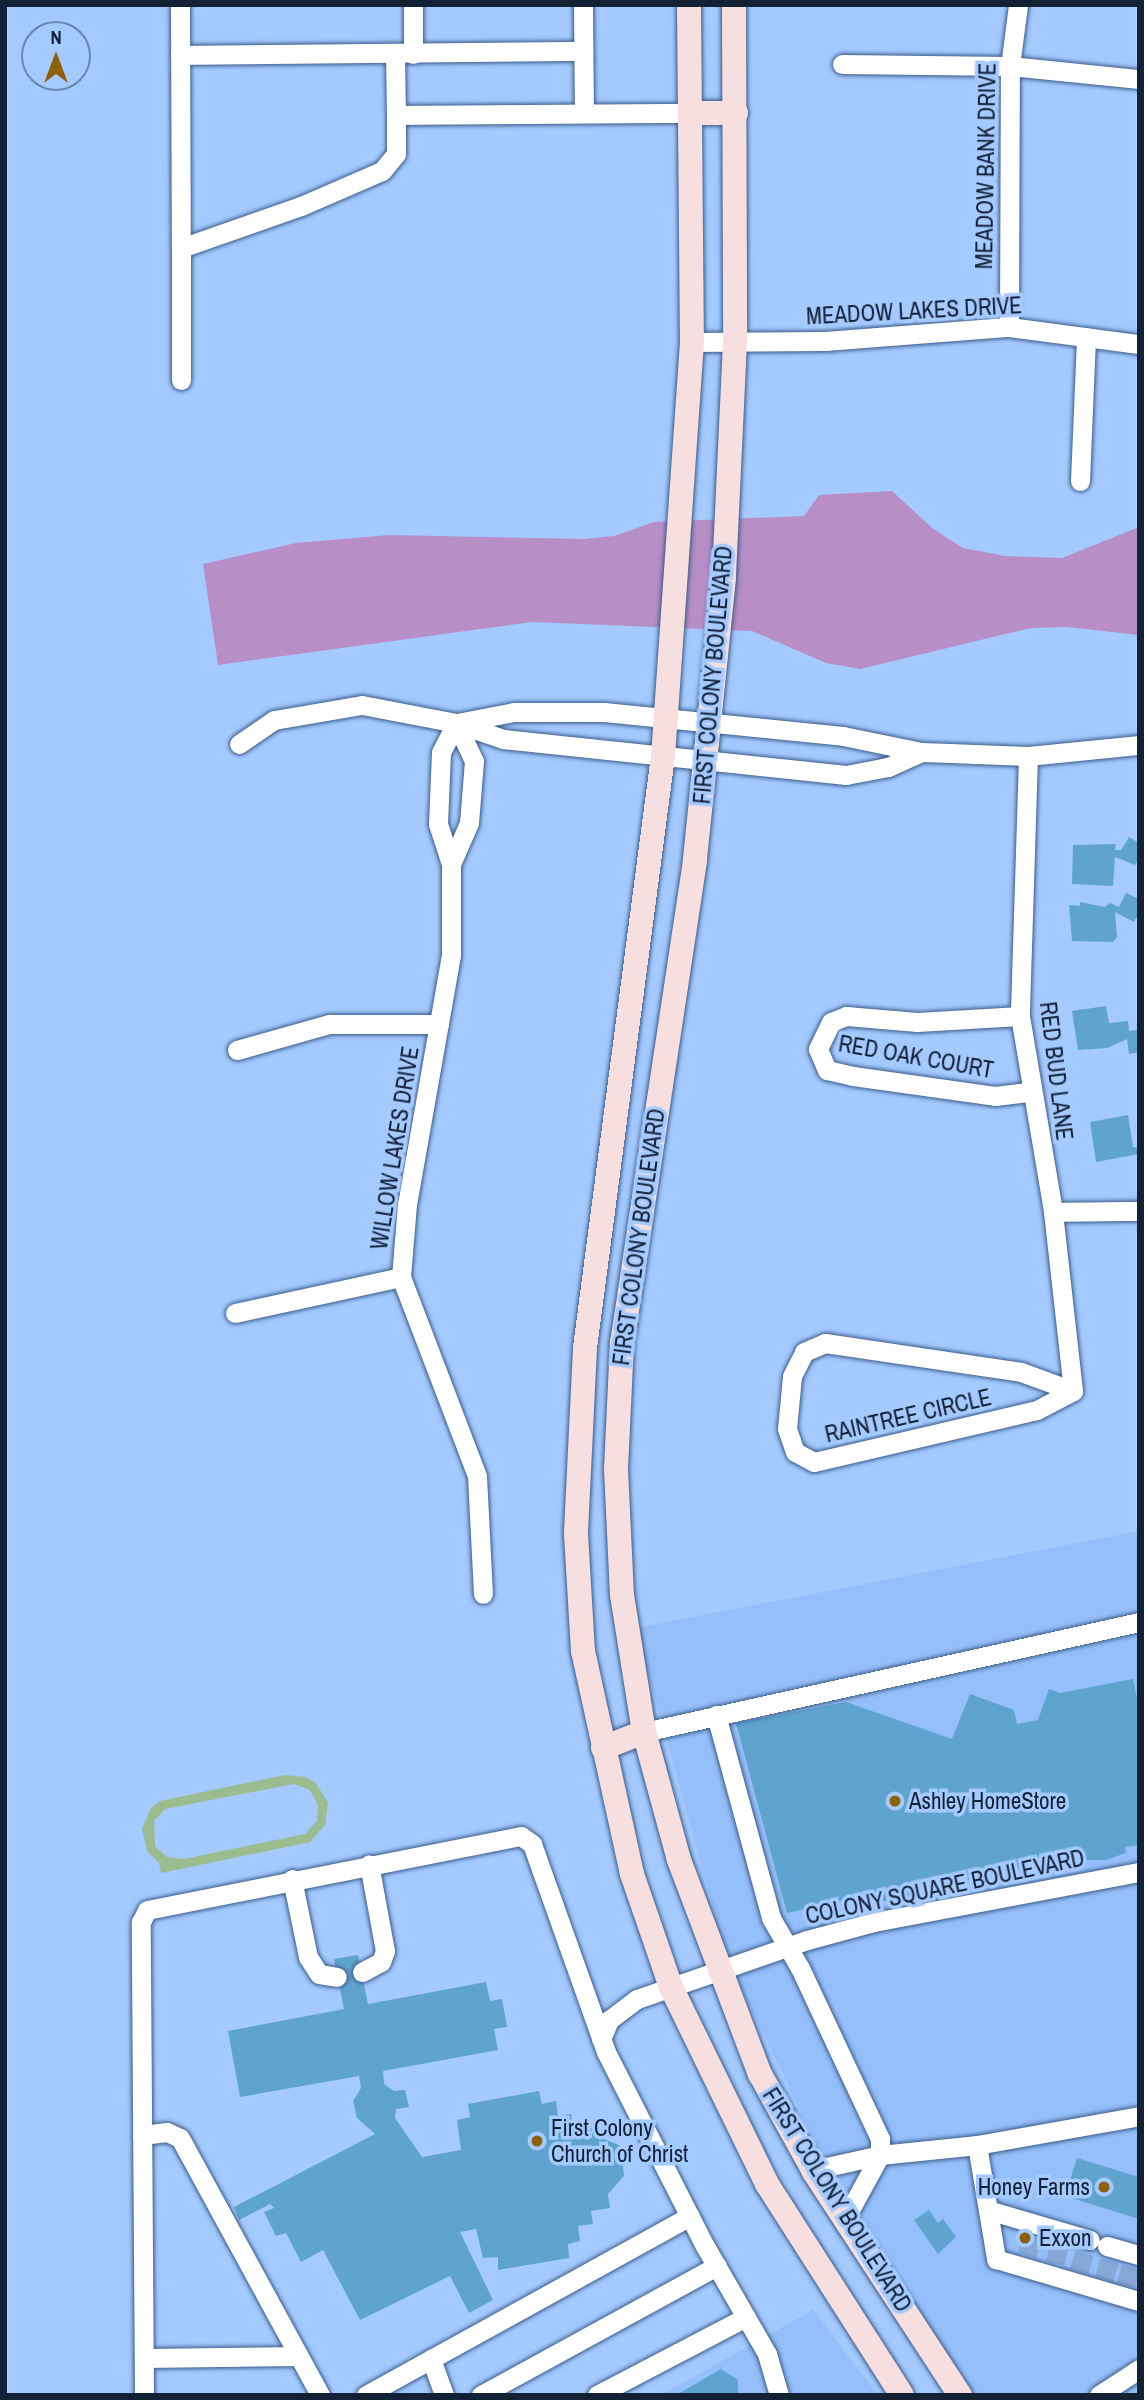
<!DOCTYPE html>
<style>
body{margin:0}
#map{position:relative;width:1144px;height:2400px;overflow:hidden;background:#a4caff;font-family:"Archivo Narrow",sans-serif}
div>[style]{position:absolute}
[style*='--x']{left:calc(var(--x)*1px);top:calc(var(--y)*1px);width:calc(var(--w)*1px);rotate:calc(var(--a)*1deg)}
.built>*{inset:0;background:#95bffa}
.green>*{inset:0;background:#9bbc8e}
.water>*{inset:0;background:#b88ec7}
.building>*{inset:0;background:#5fa4ce}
.minor-tunnel>*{height:19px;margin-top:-9.5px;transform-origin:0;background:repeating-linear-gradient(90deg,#87a8d7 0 19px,transparent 0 29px)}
.roads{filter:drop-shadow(0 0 2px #3b5c8a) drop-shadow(0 0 2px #3b5c8a)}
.minor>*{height:19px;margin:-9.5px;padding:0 9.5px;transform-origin:9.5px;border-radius:9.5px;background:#fff}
.major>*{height:24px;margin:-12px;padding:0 12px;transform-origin:12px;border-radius:12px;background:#f7dedf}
.dots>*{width:19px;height:19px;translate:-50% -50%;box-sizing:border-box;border:4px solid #a4caff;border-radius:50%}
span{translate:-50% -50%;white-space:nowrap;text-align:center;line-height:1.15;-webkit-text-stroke:7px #a4caff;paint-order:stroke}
.street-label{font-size:23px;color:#132135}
.poi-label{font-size:23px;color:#132135}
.left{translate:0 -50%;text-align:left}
.right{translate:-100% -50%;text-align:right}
.frame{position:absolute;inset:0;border:7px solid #132135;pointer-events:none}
.north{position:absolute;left:21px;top:21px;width:70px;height:70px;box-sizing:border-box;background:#a4caff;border:2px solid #6a86ae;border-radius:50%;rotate:0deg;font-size:19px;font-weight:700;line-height:28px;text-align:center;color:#132135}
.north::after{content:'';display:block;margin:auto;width:24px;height:32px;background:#8d6107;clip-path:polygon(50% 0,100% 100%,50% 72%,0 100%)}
</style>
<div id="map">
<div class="built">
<div style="clip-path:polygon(1139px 1531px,1139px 2395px,976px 2395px,840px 2193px,727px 1958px,636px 1628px)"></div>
<div style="clip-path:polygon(813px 2310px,878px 2395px,661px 2395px)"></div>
</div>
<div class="green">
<div style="clip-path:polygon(evenodd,285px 1775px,306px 1777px,316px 1783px,328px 1803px,325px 1825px,310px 1842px,161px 1873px,159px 1863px,147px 1851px,142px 1829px,151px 1808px,160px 1801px,285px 1775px,294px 1784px,310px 1790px,318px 1805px,317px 1821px,305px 1834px,184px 1859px,167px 1857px,155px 1846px,154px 1821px,165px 1809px,294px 1784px)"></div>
</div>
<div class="water">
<div style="clip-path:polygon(892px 491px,932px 528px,963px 548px,1005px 556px,1062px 558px,1139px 527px,1139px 635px,1067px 627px,1031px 628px,860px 669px,826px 663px,752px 631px,532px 622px,218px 665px,203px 564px,296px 543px,389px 535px,584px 539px,614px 536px,654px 522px,804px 516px,819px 495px)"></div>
</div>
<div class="building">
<div style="clip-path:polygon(1129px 837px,1139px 843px,1139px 859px,1135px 865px,1115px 857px,1113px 886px,1072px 884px,1073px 845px,1116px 844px,1115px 850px,1121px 850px)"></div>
<div style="clip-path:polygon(1126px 893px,1139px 899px,1139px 913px,1134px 922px,1115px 912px,1117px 937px,1113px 942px,1072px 941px,1069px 905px,1080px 906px,1080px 902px,1105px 907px,1110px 903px,1119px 907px)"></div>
<div style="clip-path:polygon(1106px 1006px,1109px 1023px,1128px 1021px,1129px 1031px,1139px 1030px,1139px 1052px,1129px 1054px,1127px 1039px,1107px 1048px,1078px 1050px,1072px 1011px)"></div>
<div style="clip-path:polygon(1128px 1115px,1133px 1147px,1139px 1148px,1139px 1154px,1096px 1162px,1090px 1122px)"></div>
<div style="clip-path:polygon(1133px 1679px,1139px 1708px,1139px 1845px,1125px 1847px,1126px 1853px,1106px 1860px,1082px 1860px,1080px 1856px,959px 1882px,958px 1879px,923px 1885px,924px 1892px,900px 1901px,873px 1901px,871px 1894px,787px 1913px,736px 1723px,846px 1702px,952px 1739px,970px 1694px,1014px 1710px,1017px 1724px,1038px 1720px,1049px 1689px,1060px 1693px)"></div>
<div style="clip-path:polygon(358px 1955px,368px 2004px,486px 1982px,490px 2001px,502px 1999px,507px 2027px,494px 2029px,498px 2050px,383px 2071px,384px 2084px,394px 2091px,405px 2090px,409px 2107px,396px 2109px,395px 2118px,422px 2157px,461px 2150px,457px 2120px,470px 2117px,468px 2104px,539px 2091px,542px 2104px,556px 2101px,558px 2116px,571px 2114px,573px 2126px,595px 2122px,597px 2136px,621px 2146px,624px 2176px,608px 2194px,610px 2208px,591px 2211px,593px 2224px,578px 2226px,580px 2241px,568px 2244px,569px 2258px,498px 2270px,498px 2257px,483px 2258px,476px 2229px,460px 2232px,493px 2300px,469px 2313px,450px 2276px,360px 2320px,323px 2250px,301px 2262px,286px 2233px,276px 2236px,264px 2212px,274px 2208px,270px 2204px,239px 2220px,234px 2207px,375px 2134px,357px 2118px,353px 2101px,361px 2088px,359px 2076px,240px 2097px,228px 2031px,344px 2009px,334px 1959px)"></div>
<div style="clip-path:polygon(1077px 2158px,1139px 2177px,1139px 2219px,1065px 2196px)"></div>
<div style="clip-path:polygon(929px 2210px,938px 2223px,943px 2219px,956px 2237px,938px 2254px,914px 2220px)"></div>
<div style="clip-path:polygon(721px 2369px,738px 2380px,738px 2395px,676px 2395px)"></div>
</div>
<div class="minor-tunnel">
<div style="--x:1027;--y:2255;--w:21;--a:-73"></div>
<div style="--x:1055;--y:2263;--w:21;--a:-76"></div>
<div style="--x:1079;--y:2271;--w:21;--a:-73"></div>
<div style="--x:1104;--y:2279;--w:21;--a:-73"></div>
<div style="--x:1126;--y:2285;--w:21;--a:-76"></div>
</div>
<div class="roads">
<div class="minor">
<div style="--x:180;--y:5;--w:243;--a:89.8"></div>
<div style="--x:413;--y:5;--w:49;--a:90"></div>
<div style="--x:583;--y:5;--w:108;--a:89.5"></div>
<div style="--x:395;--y:54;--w:61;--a:89.1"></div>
<div style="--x:180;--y:55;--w:403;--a:-0.6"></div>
<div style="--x:842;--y:64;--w:168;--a:0.7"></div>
<div style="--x:1010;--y:66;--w:130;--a:5.8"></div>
<div style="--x:1009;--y:327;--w:261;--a:-89.8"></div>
<div style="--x:1010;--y:66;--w:62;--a:-82.5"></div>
<div style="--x:692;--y:342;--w:133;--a:-0.4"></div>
<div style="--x:825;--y:341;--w:185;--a:-4.4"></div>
<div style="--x:1009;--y:327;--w:131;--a:7.5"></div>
<div style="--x:181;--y:380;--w:132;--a:-90"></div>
<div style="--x:181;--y:248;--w:127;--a:-19.3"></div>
<div style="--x:301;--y:206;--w:88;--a:-23.4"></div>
<div style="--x:382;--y:171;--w:22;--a:-51"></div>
<div style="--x:396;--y:154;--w:39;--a:-90"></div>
<div style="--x:396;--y:115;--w:295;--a:-0.4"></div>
<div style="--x:1080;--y:481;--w:144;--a:-87.6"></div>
<div style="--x:456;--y:723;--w:33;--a:117"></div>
<div style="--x:441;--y:752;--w:72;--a:92.4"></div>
<div style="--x:438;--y:824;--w:42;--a:72"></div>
<div style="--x:451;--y:864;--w:91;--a:90"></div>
<div style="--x:451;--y:955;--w:253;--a:100"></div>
<div style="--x:407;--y:1204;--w:73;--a:94.7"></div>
<div style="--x:401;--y:1277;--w:213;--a:69.1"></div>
<div style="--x:477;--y:1476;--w:118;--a:87.1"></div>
<div style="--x:457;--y:723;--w:58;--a:-10.9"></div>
<div style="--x:514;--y:712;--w:90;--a:0"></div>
<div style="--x:604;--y:712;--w:240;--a:5.7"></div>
<div style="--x:843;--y:736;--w:80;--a:11.6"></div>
<div style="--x:921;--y:752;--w:107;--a:2.1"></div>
<div style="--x:1028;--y:756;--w:112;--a:-5.7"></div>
<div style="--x:239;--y:744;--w:42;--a:-34.4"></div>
<div style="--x:274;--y:720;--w:89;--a:-9.7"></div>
<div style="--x:362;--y:705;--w:96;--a:10.8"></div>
<div style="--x:456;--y:723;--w:50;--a:18.8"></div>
<div style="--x:503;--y:739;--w:345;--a:6"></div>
<div style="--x:846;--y:775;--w:43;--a:-10.8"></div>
<div style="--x:888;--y:767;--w:36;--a:-24"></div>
<div style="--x:1028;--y:756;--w:260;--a:91.8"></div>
<div style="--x:1020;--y:1016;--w:199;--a:80.4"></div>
<div style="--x:1053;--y:1212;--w:180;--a:83.6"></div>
<div style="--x:451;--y:864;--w:45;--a:-66.3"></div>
<div style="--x:469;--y:823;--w:62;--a:-85.4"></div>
<div style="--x:474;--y:761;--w:42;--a:-115.3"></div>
<div style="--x:1020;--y:1016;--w:103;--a:176.7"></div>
<div style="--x:917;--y:1022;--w:71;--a:-175.2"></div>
<div style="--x:846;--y:1016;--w:16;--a:158"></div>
<div style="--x:831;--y:1022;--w:30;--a:116"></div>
<div style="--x:818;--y:1049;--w:23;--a:67"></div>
<div style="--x:827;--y:1070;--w:27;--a:13"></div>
<div style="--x:853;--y:1076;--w:143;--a:8"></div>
<div style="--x:995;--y:1096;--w:35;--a:-7"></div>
<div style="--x:237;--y:1050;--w:96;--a:-15.8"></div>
<div style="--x:329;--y:1024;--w:110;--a:0"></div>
<div style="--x:1053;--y:1212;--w:86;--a:-0.7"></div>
<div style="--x:235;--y:1313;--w:170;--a:-12.2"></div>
<div style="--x:825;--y:1343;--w:198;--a:8.4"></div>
<div style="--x:1021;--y:1372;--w:55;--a:20.1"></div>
<div style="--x:1073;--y:1391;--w:41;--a:152.2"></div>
<div style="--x:1037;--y:1410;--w:229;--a:166.9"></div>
<div style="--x:814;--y:1462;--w:21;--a:-152"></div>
<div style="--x:795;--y:1452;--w:24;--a:-109"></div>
<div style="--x:787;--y:1429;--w:53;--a:-84.6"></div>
<div style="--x:792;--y:1376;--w:27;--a:-63"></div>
<div style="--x:804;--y:1352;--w:23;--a:-23"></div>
<div style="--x:716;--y:1715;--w:210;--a:74.8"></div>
<div style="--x:771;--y:1918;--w:58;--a:59.9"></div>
<div style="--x:800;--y:1968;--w:189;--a:64.9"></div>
<div style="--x:880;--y:2139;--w:16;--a:90"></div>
<div style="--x:880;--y:2155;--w:73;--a:118.7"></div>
<div style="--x:644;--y:1732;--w:507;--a:-12.53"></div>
<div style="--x:292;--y:1879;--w:80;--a:78.4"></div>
<div style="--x:308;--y:1957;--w:20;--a:57"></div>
<div style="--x:319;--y:1974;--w:18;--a:9"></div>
<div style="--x:362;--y:1972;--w:21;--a:-28"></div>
<div style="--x:381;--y:1962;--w:12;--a:-70"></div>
<div style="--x:385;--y:1951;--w:88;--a:-100.4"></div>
<div style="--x:601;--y:2039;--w:21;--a:-67"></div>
<div style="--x:609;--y:2020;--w:35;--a:-37"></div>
<div style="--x:637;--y:1999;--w:180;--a:-19.1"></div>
<div style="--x:807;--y:1940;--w:69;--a:-15"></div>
<div style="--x:874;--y:1922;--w:270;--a:-10.7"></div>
<div style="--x:142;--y:2135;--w:25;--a:-7"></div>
<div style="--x:167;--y:2132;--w:14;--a:25"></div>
<div style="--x:180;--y:2138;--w:293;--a:61.4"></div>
<div style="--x:977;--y:2145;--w:165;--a:-10.1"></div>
<div style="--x:813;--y:2170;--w:69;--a:-12.6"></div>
<div style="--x:880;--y:2155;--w:98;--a:-5.9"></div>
<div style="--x:977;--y:2145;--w:116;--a:80.5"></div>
<div style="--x:996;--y:2259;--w:149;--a:16.4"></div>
<div style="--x:988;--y:2210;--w:106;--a:16.4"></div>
<div style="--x:1107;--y:2246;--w:33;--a:16"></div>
<div style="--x:144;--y:2358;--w:154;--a:-0.7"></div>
<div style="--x:431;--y:2359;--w:38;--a:70"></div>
<div style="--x:144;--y:2395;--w:473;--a:-90.4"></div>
<div style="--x:141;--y:1922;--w:13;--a:-63"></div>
<div style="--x:147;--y:1910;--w:381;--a:-11.2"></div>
<div style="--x:521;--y:1836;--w:14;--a:36"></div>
<div style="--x:532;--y:1844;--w:221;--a:70.4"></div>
<div style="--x:606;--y:2052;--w:218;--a:63"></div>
<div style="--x:705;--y:2246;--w:125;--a:60.1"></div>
<div style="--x:767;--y:2354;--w:43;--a:73.7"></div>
<div style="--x:366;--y:2395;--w:370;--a:-28.9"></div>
<div style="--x:481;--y:2395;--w:269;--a:-28.7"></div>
<div style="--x:597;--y:2395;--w:168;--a:-27.6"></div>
<div style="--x:1099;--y:2395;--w:48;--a:-33"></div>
</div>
<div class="major">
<div style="--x:689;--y:5;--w:337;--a:89.5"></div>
<div style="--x:692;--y:342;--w:415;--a:94"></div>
<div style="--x:663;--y:756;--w:597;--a:97.51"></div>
<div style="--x:585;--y:1348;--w:186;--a:92.8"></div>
<div style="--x:576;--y:1534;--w:117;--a:86.6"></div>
<div style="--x:583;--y:1651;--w:228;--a:77.6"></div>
<div style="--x:632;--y:1874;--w:120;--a:71"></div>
<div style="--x:671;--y:1987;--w:219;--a:64"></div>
<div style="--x:767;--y:2184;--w:250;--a:57.4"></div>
<div style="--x:734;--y:5;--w:337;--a:89.8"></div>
<div style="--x:735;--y:342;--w:236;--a:92.7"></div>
<div style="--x:724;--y:578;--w:284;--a:95.9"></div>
<div style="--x:695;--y:861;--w:487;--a:98.6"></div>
<div style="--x:622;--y:1342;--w:127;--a:92.7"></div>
<div style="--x:616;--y:1469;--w:126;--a:87.3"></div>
<div style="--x:622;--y:1595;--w:139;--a:80.9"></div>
<div style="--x:644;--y:1732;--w:133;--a:74.7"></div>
<div style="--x:679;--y:1860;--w:229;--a:69.3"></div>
<div style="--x:760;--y:2074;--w:112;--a:61.1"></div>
<div style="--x:814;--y:2172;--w:267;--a:56.8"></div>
<div style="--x:691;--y:113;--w:45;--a:0"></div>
<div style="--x:603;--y:1748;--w:44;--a:-21.3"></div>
</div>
</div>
<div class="dots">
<div style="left:895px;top:1801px;background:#8d6107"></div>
<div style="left:537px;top:2141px;background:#8d6107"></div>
<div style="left:1104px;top:2187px;background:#8d6107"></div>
<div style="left:1025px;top:2238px;background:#8d6107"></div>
</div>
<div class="street-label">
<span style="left:986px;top:166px;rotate:-89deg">MEADOW BANK DRIVE</span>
<span style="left:914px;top:311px;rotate:-3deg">MEADOW LAKES DRIVE</span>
<span style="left:713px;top:675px;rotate:-85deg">FIRST COLONY BOULEVARD</span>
<span style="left:916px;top:1057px;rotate:10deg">RED OAK COURT</span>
<span style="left:1056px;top:1071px;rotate:83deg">RED BUD LANE</span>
<span style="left:395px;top:1148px;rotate:-81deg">WILLOW LAKES DRIVE</span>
<span style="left:639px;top:1237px;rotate:-82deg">FIRST COLONY BOULEVARD</span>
<span style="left:908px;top:1416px;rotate:-13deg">RAINTREE CIRCLE</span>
<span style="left:945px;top:1887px;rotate:-12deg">COLONY SQUARE BOULEVARD</span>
<span style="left:837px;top:2200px;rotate:58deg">FIRST COLONY BOULEVARD</span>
</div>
<div class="poi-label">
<span class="left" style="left:909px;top:1801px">Ashley HomeStore</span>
<span class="left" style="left:551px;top:2141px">First Colony<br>Church of Christ</span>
<span class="right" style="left:1090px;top:2187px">Honey Farms</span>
<span class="left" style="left:1039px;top:2238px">Exxon</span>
</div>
<div class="frame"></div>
<div class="north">N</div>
</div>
